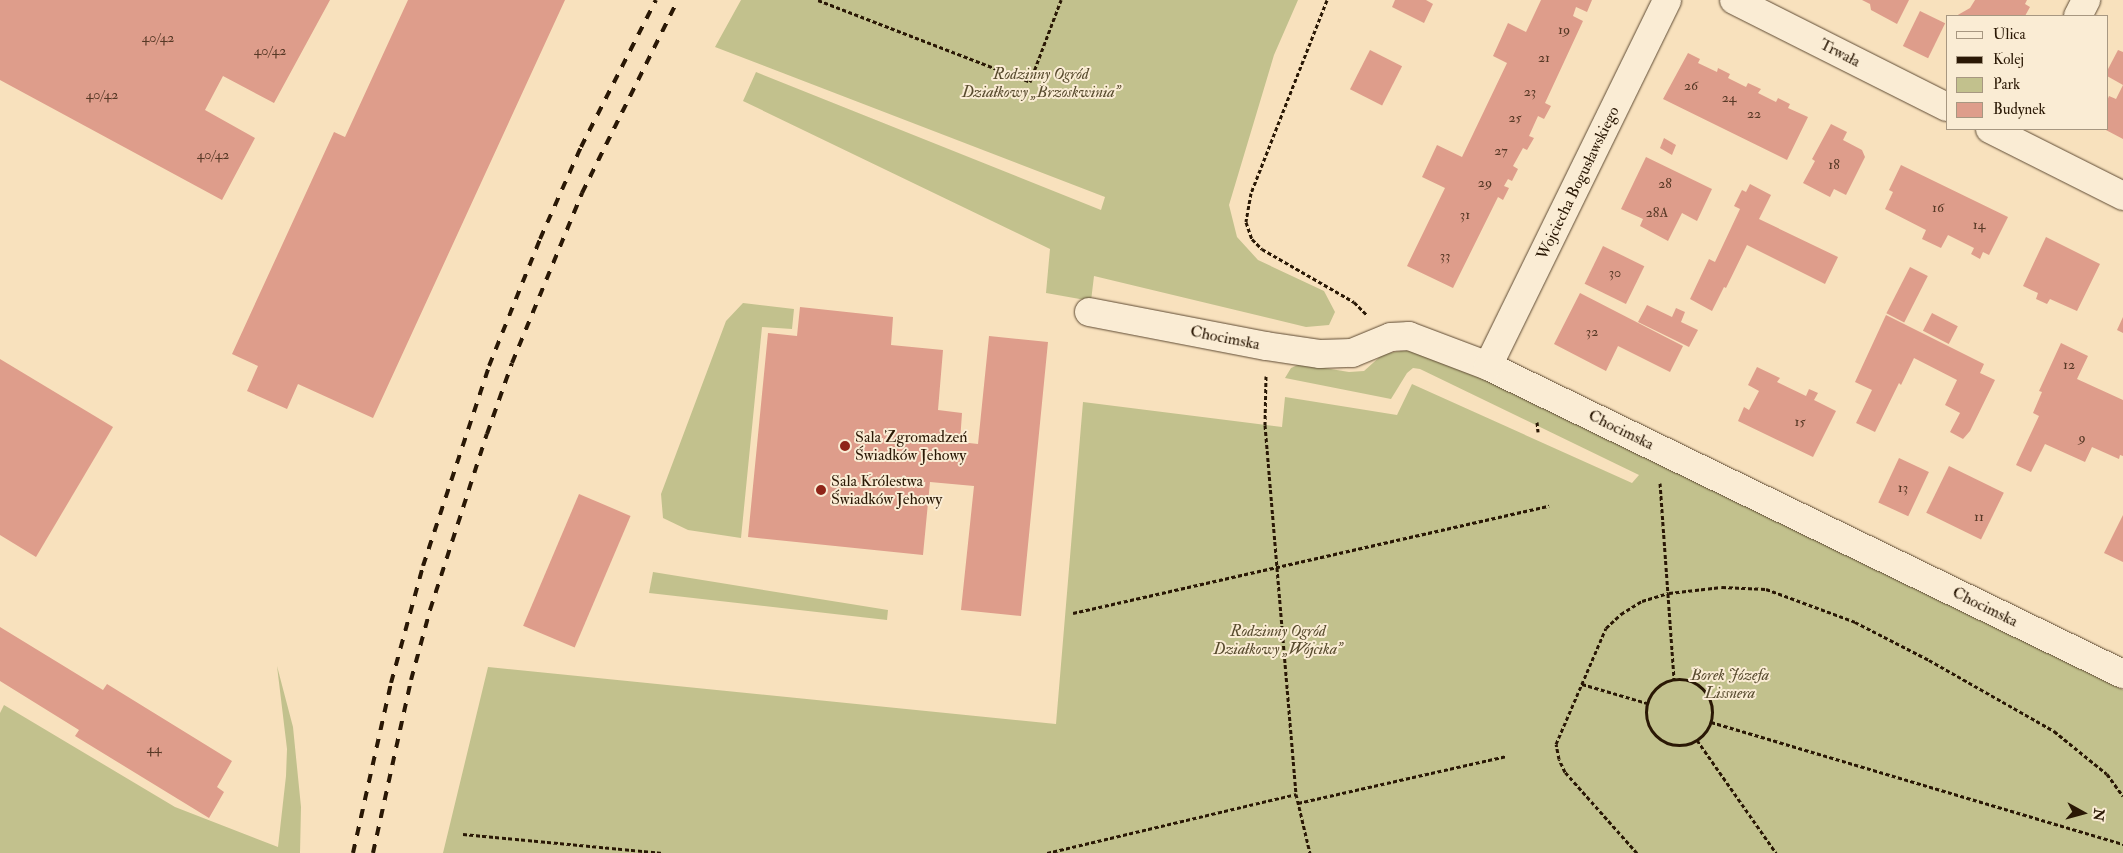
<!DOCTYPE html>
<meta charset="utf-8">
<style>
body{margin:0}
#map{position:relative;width:2123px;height:853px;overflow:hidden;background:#f8e1bd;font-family:"IM FELL Double Pica",serif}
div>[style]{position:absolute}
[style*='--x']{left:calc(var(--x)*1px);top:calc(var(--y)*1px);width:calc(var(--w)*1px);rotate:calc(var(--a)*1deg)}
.green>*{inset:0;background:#c2c18d}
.building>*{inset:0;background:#de9d8b;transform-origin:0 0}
.path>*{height:3px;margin-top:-1.5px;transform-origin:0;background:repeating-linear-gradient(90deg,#2a1805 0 4px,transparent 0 6.5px)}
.path>.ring{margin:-1.5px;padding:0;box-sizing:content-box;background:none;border:3px solid #2a1805;border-radius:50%}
.roads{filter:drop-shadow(0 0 1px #5e4a33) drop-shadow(0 0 1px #5e4a33)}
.minor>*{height:28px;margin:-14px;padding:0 14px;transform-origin:14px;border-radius:14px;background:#faecd4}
.rail>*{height:4px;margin-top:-2px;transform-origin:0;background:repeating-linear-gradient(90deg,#2a1805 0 9px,transparent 0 18px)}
.dots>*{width:14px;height:14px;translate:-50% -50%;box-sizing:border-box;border:2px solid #faecd4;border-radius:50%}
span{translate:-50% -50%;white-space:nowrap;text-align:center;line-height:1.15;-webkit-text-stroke:4px #faecd4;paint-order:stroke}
.number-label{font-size:14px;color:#573926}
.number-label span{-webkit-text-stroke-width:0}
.street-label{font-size:16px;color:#2a1805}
.park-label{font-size:16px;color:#584b2e;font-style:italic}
.poi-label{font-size:16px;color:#2a1805}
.left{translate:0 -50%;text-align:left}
.legend{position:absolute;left:1946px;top:15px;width:162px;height:115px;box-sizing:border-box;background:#faecd4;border:1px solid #a79781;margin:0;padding:6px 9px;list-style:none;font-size:15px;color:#2a1805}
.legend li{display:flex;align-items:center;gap:10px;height:25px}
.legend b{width:25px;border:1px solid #a79781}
.north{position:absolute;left:2058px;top:788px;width:50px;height:50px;-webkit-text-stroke:4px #faecd4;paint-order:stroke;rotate:97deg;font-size:14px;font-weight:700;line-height:20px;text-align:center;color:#2a1805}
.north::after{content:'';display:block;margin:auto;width:18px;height:22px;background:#2a1805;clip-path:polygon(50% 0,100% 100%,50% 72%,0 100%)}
</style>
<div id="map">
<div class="green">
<div style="clip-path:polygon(741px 0,1298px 0,1274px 55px,1229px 205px,1237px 237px,1258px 260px,1324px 291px,1335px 312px,1329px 325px,1306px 327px,1094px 276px,1091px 301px,1046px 293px,1050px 249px,743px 101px,756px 72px,1101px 210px,1105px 197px,715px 47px)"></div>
<div style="clip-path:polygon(743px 303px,794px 309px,792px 329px,762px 327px,741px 538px,688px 530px,663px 518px,661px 494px,726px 321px)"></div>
<div style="clip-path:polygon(1401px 351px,1413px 351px,1444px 361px,1648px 455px,2123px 690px,2123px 853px,443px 853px,488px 667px,1056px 724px,1083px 402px,1282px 427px,1285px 397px,1397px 415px,1412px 384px,1632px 483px,1639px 475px,1420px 369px,1413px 368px,1407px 373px,1391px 399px,1285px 378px,1291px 368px,1300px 364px,1349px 372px,1364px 371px,1383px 354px)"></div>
<div style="clip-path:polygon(653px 572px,888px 610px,887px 620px,649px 593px)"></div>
<div style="clip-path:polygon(277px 666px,293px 727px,301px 807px,300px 853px,0 853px,0 713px,4px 705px,175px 807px,278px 847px,286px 776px,287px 749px)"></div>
</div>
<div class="building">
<div style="clip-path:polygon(0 0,330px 0,274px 103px,223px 76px,205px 110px,255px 138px,222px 200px,0 80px)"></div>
<div style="clip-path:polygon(408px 0,565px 0,373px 418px,298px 384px,287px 409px,247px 391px,258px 366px,232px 354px,334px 132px,345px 137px)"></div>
<div style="clip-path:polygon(1395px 0,1426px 0,1433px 4px,1424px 23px,1392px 7px)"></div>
<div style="clip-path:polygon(1541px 0,1592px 0,1587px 12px,1576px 7px,1573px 16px,1583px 21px,1545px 103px,1551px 106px,1544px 119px,1538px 116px,1529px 136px,1534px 138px,1527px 150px,1523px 148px,1513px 166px,1518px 169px,1512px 181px,1508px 179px,1504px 186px,1509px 188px,1503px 200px,1498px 197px,1453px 288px,1407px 266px,1445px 188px,1422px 177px,1437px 145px,1462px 157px,1507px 63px,1493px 56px,1508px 23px,1526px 32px)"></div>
<div style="clip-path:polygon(1862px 0,1909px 0,1897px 24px,1871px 10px,1870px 4px)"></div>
<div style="clip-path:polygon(1975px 0,2027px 0,2025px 4px,2030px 7px,2025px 16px,1956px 16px,1970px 8px)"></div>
<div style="left:1920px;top:11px;width:28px;height:39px;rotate:26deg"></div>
<div style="left:1370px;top:50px;width:36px;height:44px;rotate:27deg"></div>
<div style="clip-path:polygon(2118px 50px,2123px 52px,2123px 85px,2107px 76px,2107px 71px)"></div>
<div style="clip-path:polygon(1688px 53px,1700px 59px,1698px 63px,1717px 72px,1718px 68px,1730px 74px,1728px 78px,1746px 87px,1748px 83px,1761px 89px,1758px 93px,1776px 102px,1778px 98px,1790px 104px,1788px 108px,1808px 117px,1787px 160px,1663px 99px)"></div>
<div style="clip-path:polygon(2123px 85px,2123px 139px,2104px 129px,2107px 129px,2107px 101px,2109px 96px,2116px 99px)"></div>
<div style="clip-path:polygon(1831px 124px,1847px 132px,1843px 140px,1862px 150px,1865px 157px,1846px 195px,1834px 189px,1830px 197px,1803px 183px,1815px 161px,1812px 159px)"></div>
<div style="clip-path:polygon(1664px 138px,1676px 145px,1672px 155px,1660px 148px)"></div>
<div style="clip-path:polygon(1646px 157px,1712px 189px,1697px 221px,1682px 213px,1668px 241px,1640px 226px,1643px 219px,1621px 209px)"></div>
<div style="clip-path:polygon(1901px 165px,2008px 217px,1989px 255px,1983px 252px,1980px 259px,1971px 254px,1974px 248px,1948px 235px,1941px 248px,1922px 239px,1926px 230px,1885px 209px,1893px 192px,1889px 190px)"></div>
<div style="clip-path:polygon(1750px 184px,1771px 195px,1759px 219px,1838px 257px,1825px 284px,1747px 245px,1726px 288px,1724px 287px,1712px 311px,1690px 299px,1709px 259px,1715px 262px,1740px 209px,1734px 206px,1742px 190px,1746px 192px)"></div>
<div style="clip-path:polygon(2046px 237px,2100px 264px,2077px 311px,2050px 299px,2047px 304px,2036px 299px,2038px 293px,2023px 286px)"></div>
<div style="left:1603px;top:246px;width:46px;height:42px;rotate:26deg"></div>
<div style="left:1910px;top:267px;width:20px;height:52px;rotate:27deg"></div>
<div style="clip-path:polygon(1580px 293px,1683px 346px,1670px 372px,1618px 346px,1606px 371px,1554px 344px)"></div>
<div style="clip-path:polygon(1647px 305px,1672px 317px,1676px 308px,1685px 312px,1681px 322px,1698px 330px,1689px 347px,1638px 322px)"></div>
<div style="clip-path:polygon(800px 307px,893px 317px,891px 345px,943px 350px,938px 410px,962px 413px,960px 442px,978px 444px,989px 336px,1048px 342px,1021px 616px,961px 610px,974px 486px,930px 482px,923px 555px,748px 537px,768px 333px,797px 336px)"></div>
<div style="left:1932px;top:313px;width:29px;height:20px;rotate:27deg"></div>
<div style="clip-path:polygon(1886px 315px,1984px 364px,1980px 373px,1995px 380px,1970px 431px,1963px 439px,1950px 432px,1960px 413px,1945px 405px,1957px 380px,1914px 358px,1901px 385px,1899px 383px,1875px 432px,1856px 423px,1872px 390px,1855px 382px)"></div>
<div style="clip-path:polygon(2123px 317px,2123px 333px,2117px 330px)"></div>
<div style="clip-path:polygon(2061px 343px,2088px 356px,2077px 379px,2123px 400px,2123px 456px,2120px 455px,2119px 459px,2092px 447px,2085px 462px,2045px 444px,2031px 472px,2016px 465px,2039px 416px,2033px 413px,2042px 392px,2039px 391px)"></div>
<div style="clip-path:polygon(0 359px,113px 427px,36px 557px,0 535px)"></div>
<div style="clip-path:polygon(1757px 367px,1780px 378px,1777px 382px,1806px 396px,1809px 389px,1818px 393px,1814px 400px,1836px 411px,1813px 457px,1738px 421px,1744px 407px,1749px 410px,1759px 391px,1748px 385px)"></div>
<div style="left:1899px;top:458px;width:33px;height:49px;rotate:25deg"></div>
<div style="left:1949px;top:466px;width:61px;height:52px;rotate:26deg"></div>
<div style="left:579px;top:494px;width:56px;height:143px;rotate:23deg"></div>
<div style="clip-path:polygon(2123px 515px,2123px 562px,2104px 553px)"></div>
<div style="clip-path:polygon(0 627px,103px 690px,107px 684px,232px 761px,217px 787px,224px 792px,209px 818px,75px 736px,79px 730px,0 681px)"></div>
</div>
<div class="path">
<div style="--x:818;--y:0;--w:227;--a:21.1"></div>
<div style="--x:1030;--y:82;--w:88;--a:-69.3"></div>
<div style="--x:1327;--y:0;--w:207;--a:111.5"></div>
<div style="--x:1251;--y:193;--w:29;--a:100"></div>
<div style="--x:1246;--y:222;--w:18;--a:71"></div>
<div style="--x:1252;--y:239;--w:14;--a:45"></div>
<div style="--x:1262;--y:249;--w:106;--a:29.9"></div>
<div style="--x:1354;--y:302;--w:18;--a:45"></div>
<div style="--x:1266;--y:376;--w:49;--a:91.2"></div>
<div style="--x:1265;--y:425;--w:370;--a:85.2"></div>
<div style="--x:1296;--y:794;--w:61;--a:76.7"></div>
<div style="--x:1537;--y:422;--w:10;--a:84"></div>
<div style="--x:1660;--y:483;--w:197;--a:85.9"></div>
<div style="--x:1073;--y:613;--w:488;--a:-12.7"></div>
<div class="ring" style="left:1646px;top:679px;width:63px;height:63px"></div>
<div style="--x:1582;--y:684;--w:68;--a:16.3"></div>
<div style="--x:1711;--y:722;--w:430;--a:16.5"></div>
<div style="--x:1697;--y:740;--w:138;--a:55"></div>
<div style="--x:1298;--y:803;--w:214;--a:-12.7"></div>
<div style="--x:463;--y:834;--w:201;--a:5.4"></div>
<div style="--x:1047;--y:853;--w:256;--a:-13.3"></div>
<div style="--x:1637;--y:853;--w:108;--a:-131.6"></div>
<div style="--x:1565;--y:772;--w:14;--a:-115"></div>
<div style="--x:1559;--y:759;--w:15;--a:-101"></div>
<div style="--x:1556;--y:744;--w:126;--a:-66.7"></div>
<div style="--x:1606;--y:628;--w:21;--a:-43"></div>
<div style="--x:1621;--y:614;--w:25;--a:-32"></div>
<div style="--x:1642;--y:601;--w:28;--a:-17"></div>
<div style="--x:1669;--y:593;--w:53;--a:-6.5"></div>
<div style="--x:1722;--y:587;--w:44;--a:2.6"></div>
<div style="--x:1766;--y:589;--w:95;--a:20.3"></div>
<div style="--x:1855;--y:622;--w:83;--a:27.2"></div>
<div style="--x:1929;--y:660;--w:144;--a:29.6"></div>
<div style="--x:2054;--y:731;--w:68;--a:39.1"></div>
<div style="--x:2107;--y:774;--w:27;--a:54"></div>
</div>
<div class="roads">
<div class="minor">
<div style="--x:1734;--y:0;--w:238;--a:26.7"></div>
<div style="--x:2078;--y:16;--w:18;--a:-63"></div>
<div style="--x:1990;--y:129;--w:149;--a:26.7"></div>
<div style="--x:1089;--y:312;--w:180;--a:10.9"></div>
<div style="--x:1266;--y:346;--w:55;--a:8.4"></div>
<div style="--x:1320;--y:354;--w:32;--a:-2"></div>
<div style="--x:1352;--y:353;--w:42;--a:-22.3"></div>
<div style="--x:1391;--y:337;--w:18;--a:-3"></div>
<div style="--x:1409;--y:336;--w:85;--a:20.8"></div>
<div style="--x:1488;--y:366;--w:706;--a:25.88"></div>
<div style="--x:1488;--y:366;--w:407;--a:-63.9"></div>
</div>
</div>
<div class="rail">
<div style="--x:353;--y:853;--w:174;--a:-77.4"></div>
<div style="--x:391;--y:683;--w:121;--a:-74.7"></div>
<div style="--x:423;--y:566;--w:211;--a:-71.7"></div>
<div style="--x:489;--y:366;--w:137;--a:-68.1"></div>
<div style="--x:540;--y:239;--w:101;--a:-66"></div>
<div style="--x:581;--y:147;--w:165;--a:-63"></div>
<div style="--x:373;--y:853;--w:177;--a:-77.6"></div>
<div style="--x:411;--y:680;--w:73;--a:-74.8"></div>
<div style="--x:430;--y:610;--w:185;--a:-72.1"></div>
<div style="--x:487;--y:434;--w:75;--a:-70.6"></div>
<div style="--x:512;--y:363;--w:184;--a:-67.6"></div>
<div style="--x:582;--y:193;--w:216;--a:-63.6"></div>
</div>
<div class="dots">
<div style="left:845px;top:446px;background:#8f2418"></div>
<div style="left:821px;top:490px;background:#8f2418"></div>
</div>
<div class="number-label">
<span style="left:1564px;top:30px">19</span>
<span style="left:158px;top:38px">40/42</span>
<span style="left:270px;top:51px">40/42</span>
<span style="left:1544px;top:58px">21</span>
<span style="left:1691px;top:86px">26</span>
<span style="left:1530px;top:92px">23</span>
<span style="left:102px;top:95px">40/42</span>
<span style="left:1729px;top:98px">24</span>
<span style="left:1754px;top:114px">22</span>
<span style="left:1515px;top:118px">25</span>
<span style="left:1501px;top:151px">27</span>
<span style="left:213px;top:155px">40/42</span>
<span style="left:1834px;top:165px">18</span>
<span style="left:1485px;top:183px">29</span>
<span style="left:1665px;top:184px">28</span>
<span style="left:1938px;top:208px">16</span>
<span style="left:1657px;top:213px">28A</span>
<span style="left:1465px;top:215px">31</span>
<span style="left:1979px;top:225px">14</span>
<span style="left:1445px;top:256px">33</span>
<span style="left:1615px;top:273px">30</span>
<span style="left:1592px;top:332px">32</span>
<span style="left:2069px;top:365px">12</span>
<span style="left:1800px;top:422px">15</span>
<span style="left:2082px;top:438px">9</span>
<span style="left:1903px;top:488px">13</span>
<span style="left:1979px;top:517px">11</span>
<span style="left:154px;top:749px">44</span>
</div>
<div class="street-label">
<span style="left:1840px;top:53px;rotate:27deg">Trwała</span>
<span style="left:1578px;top:183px;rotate:-64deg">Wojciecha Bogusławskiego</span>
<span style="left:1225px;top:338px;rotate:11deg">Chocimska</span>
<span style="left:1621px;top:430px;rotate:26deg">Chocimska</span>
<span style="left:1985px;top:607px;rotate:26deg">Chocimska</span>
</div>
<div class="park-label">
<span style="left:1041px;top:83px">Rodzinny Ogród<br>Działkowy „Brzoskwinia”</span>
<span style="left:1278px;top:640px">Rodzinny Ogród<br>Działkowy „Wójcika”</span>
<span style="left:1730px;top:684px">Borek Józefa<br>Lissnera</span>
</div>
<div class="poi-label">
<span class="left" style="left:855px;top:446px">Sala Zgromadzeń<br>Świadków Jehowy</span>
<span class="left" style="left:831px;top:490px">Sala Królestwa<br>Świadków Jehowy</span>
</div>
<ul class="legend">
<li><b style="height:6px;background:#faecd4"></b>Ulica</li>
<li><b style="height:6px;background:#2a1805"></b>Kolej</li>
<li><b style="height:14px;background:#c2c18d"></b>Park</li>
<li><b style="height:14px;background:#de9d8b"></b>Budynek</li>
</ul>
<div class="north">N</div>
</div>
